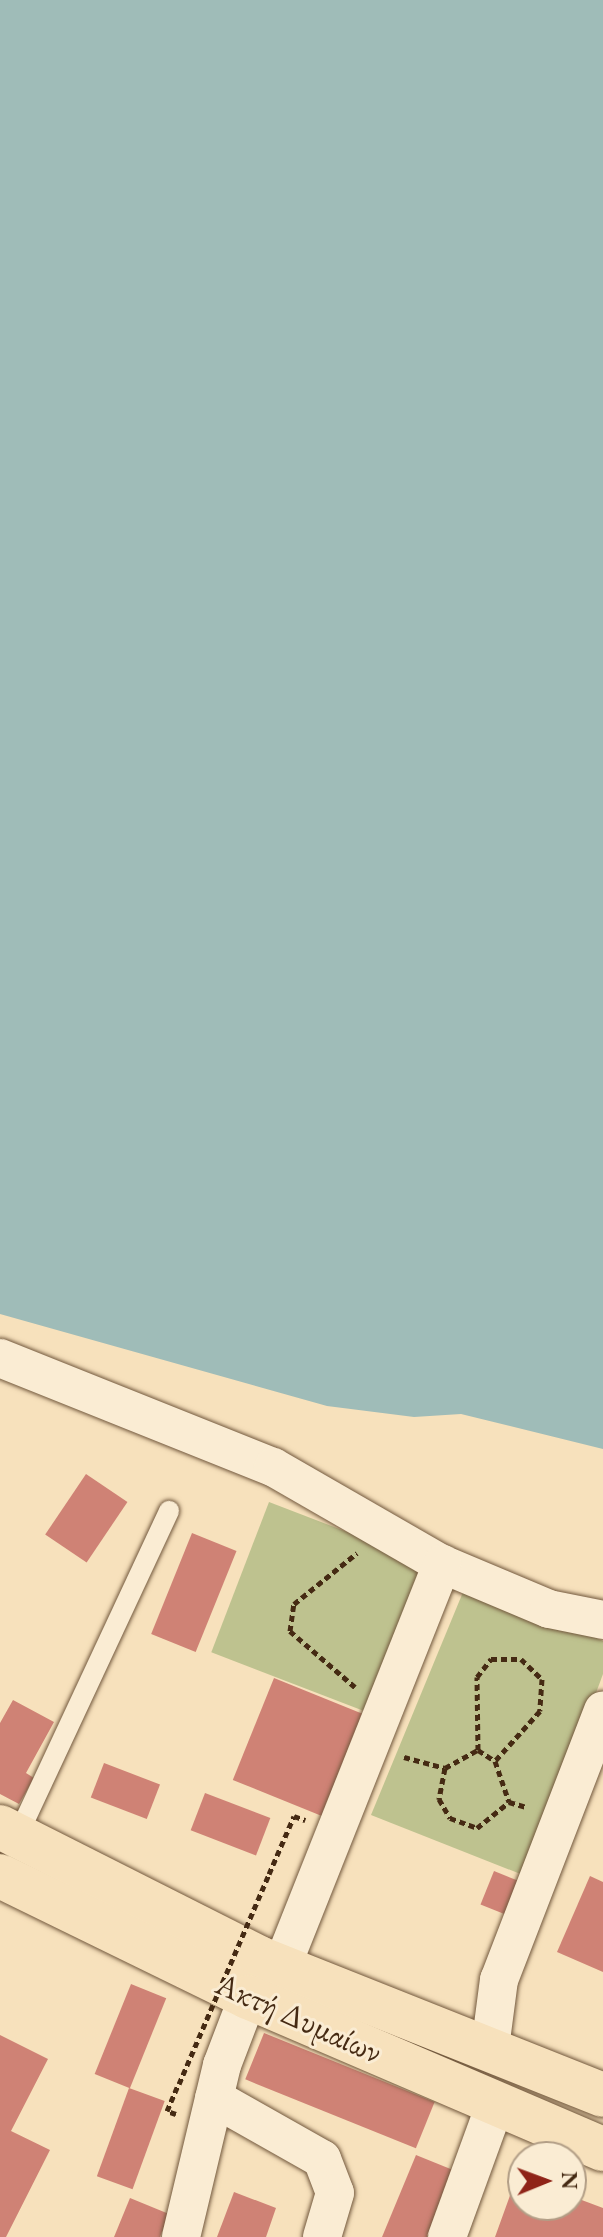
<!DOCTYPE html>
<meta charset="utf-8">
<style>
body{margin:0}
#map{position:relative;width:603px;height:2237px;overflow:hidden;background:#f7e1bc;font-family:"EB Garamond",serif}
div>[style]{position:absolute}
[style*='--x']{left:calc(var(--x)*1px);top:calc(var(--y)*1px);width:calc(var(--w)*1px);rotate:calc(var(--a)*1deg)}
.green>*{inset:0;background:#bec28f;transform-origin:0 0}
.water>*{inset:0;background:#9fbcb8}
.building>*{inset:0;background:#cf8275;transform-origin:0 0}
.path>*{height:5px;margin-top:-2.5px;transform-origin:0;background:repeating-linear-gradient(90deg,#452a13 0 6px,transparent 0 10px)}
.roads{filter:drop-shadow(0 0 2px #72583d) drop-shadow(0 0 2px #72583d)}
.service>*{height:20px;margin:-10px;padding:0 10px;transform-origin:10px;border-radius:10px;background:#faecd3}
.minor>*{height:38px;margin:-19px;padding:0 19px;transform-origin:19px;border-radius:19px;background:#faecd3}
.primary>*{height:44px;margin:-22px;padding:0 22px;transform-origin:22px;border-radius:22px;background:#f7e1bc}
.path-bridge>*{height:5px;margin-top:-2.5px;transform-origin:0;background:repeating-linear-gradient(90deg,#452a13 0 6px,transparent 0 10px)}
span{translate:-50% -50%;white-space:nowrap;text-align:center;line-height:1.15;-webkit-text-stroke:6px #faecd3;paint-order:stroke}
.street-label{font-size:32px;color:#452a13}
.north{position:absolute;left:507px;top:2141px;width:80px;height:80px;box-sizing:border-box;background:#faecd3;border:2px solid #b29e86;border-radius:50%;rotate:89deg;font-size:22px;font-weight:700;line-height:32px;text-align:center;color:#452a13}
.north::after{content:'';display:block;margin:auto;width:28px;height:36px;background:#8f2418;clip-path:polygon(50% 0,100% 100%,50% 72%,0 100%)}
</style>
<div id="map">
<div class="green">
<div style="left:269px;top:1502px;width:167px;height:161px;rotate:21deg"></div>
<div style="clip-path:polygon(468px 1580px,603px 1641px,603px 1674px,528px 1877px,371px 1815px)"></div>
</div>
<div class="water">
<div style="clip-path:polygon(0 0,603px 0,603px 1449px,461px 1414px,414px 1417px,327px 1406px,0 1314px)"></div>
</div>
<div class="building">
<div style="left:86px;top:1474px;width:50px;height:73px;rotate:34deg"></div>
<div style="left:192px;top:1533px;width:48px;height:109px;rotate:22deg"></div>
<div style="left:274px;top:1678px;width:98px;height:110px;rotate:22deg"></div>
<div style="clip-path:polygon(13px 1700px,54px 1722px,26px 1773px,34px 1778px,19px 1804px,0 1794px,0 1723px)"></div>
<div style="left:104px;top:1763px;width:60px;height:37px;rotate:21deg"></div>
<div style="left:205px;top:1793px;width:70px;height:40px;rotate:21deg"></div>
<div style="left:494px;top:1871px;width:31px;height:36px;rotate:22deg"></div>
<div style="clip-path:polygon(590px 1876px,603px 1882px,603px 1972px,557px 1952px)"></div>
<div style="left:131px;top:1984px;width:38px;height:97px;rotate:22deg"></div>
<div style="left:264px;top:2033px;width:184px;height:50px;rotate:22deg"></div>
<div style="clip-path:polygon(0 2035px,48px 2059px,11px 2131px,50px 2150px,6px 2237px,0 2237px)"></div>
<div style="left:129px;top:2088px;width:38px;height:94px;rotate:20deg"></div>
<div style="clip-path:polygon(416px 2155px,453px 2170px,427px 2237px,382px 2237px)"></div>
<div style="clip-path:polygon(517px 2176px,523px 2205px,571px 2205px,571px 2196px,603px 2208px,603px 2237px,495px 2237px)"></div>
<div style="clip-path:polygon(234px 2192px,276px 2208px,266px 2237px,217px 2237px)"></div>
<div style="clip-path:polygon(130px 2198px,169px 2214px,160px 2237px,114px 2237px)"></div>
</div>
<div class="path">
<div style="--x:355;--y:1687;--w:86;--a:-139.3"></div>
<div style="--x:290;--y:1631;--w:27;--a:-82"></div>
<div style="--x:294;--y:1604;--w:81;--a:-39"></div>
<div style="--x:478;--y:1750;--w:73;--a:-90.8"></div>
<div style="--x:477;--y:1677;--w:23;--a:-52"></div>
<div style="--x:491;--y:1659;--w:30;--a:0"></div>
<div style="--x:521;--y:1659;--w:29;--a:44"></div>
<div style="--x:542;--y:1679;--w:32;--a:94"></div>
<div style="--x:540;--y:1711;--w:67;--a:132"></div>
<div style="--x:404;--y:1757;--w:42;--a:15"></div>
<div style="--x:445;--y:1768;--w:38;--a:-29"></div>
<div style="--x:478;--y:1750;--w:20;--a:33"></div>
<div style="--x:495;--y:1761;--w:43;--a:71.1"></div>
<div style="--x:445;--y:1768;--w:32;--a:101"></div>
<div style="--x:439;--y:1799;--w:22;--a:60"></div>
<div style="--x:450;--y:1818;--w:29;--a:20"></div>
<div style="--x:477;--y:1828;--w:41;--a:-39.1"></div>
<div style="--x:509;--y:1802;--w:19;--a:16"></div>
<div style="--x:269;--y:1874;--w:63;--a:-66.7"></div>
<div style="--x:294;--y:1816;--w:12;--a:20"></div>
<div style="--x:176;--y:2114;--w:9;--a:-162"></div>
<div style="--x:167;--y:2111;--w:28;--a:-67"></div>
</div>
<div class="roads">
<div class="service">
<div style="--x:17;--y:1837;--w:360;--a:-65"></div>
</div>
<div class="minor">
<div style="--x:0;--y:1358;--w:294;--a:21.8"></div>
<div style="--x:273;--y:1467;--w:195;--a:29.9"></div>
<div style="--x:442;--y:1564;--w:116;--a:22.8"></div>
<div style="--x:549;--y:1609;--w:55;--a:11.5"></div>
<div style="--x:282;--y:1966;--w:433;--a:-68.3"></div>
<div style="--x:490;--y:2048;--w:69;--a:-82.5"></div>
<div style="--x:499;--y:1980;--w:289;--a:-68.9"></div>
<div style="--x:214;--y:2098;--w:124;--a:29.5"></div>
<div style="--x:322;--y:2159;--w:36;--a:69"></div>
<div style="--x:335;--y:2193;--w:46;--a:106.5"></div>
<div style="--x:181;--y:2237;--w:177;--a:-76.6"></div>
<div style="--x:222;--y:2065;--w:73;--a:-69.1"></div>
<div style="--x:447;--y:2237;--w:140;--a:-70"></div>
</div>
<div class="primary">
<div style="--x:0;--y:1827;--w:290;--a:26.8"></div>
<div style="--x:259;--y:1958;--w:370;--a:21.7"></div>
<div style="--x:0;--y:1876;--w:276;--a:26"></div>
<div style="--x:248;--y:1997;--w:386;--a:23.2"></div>
</div>
</div>
<div class="path-bridge">
<div style="--x:179;--y:2084;--w:228;--a:-66.8"></div>
</div>
<div class="street-label">
<span style="left:299px;top:2018px;rotate:24deg">Ακτή Δυμαίων</span>
</div>
<div class="north">N</div>
</div>
